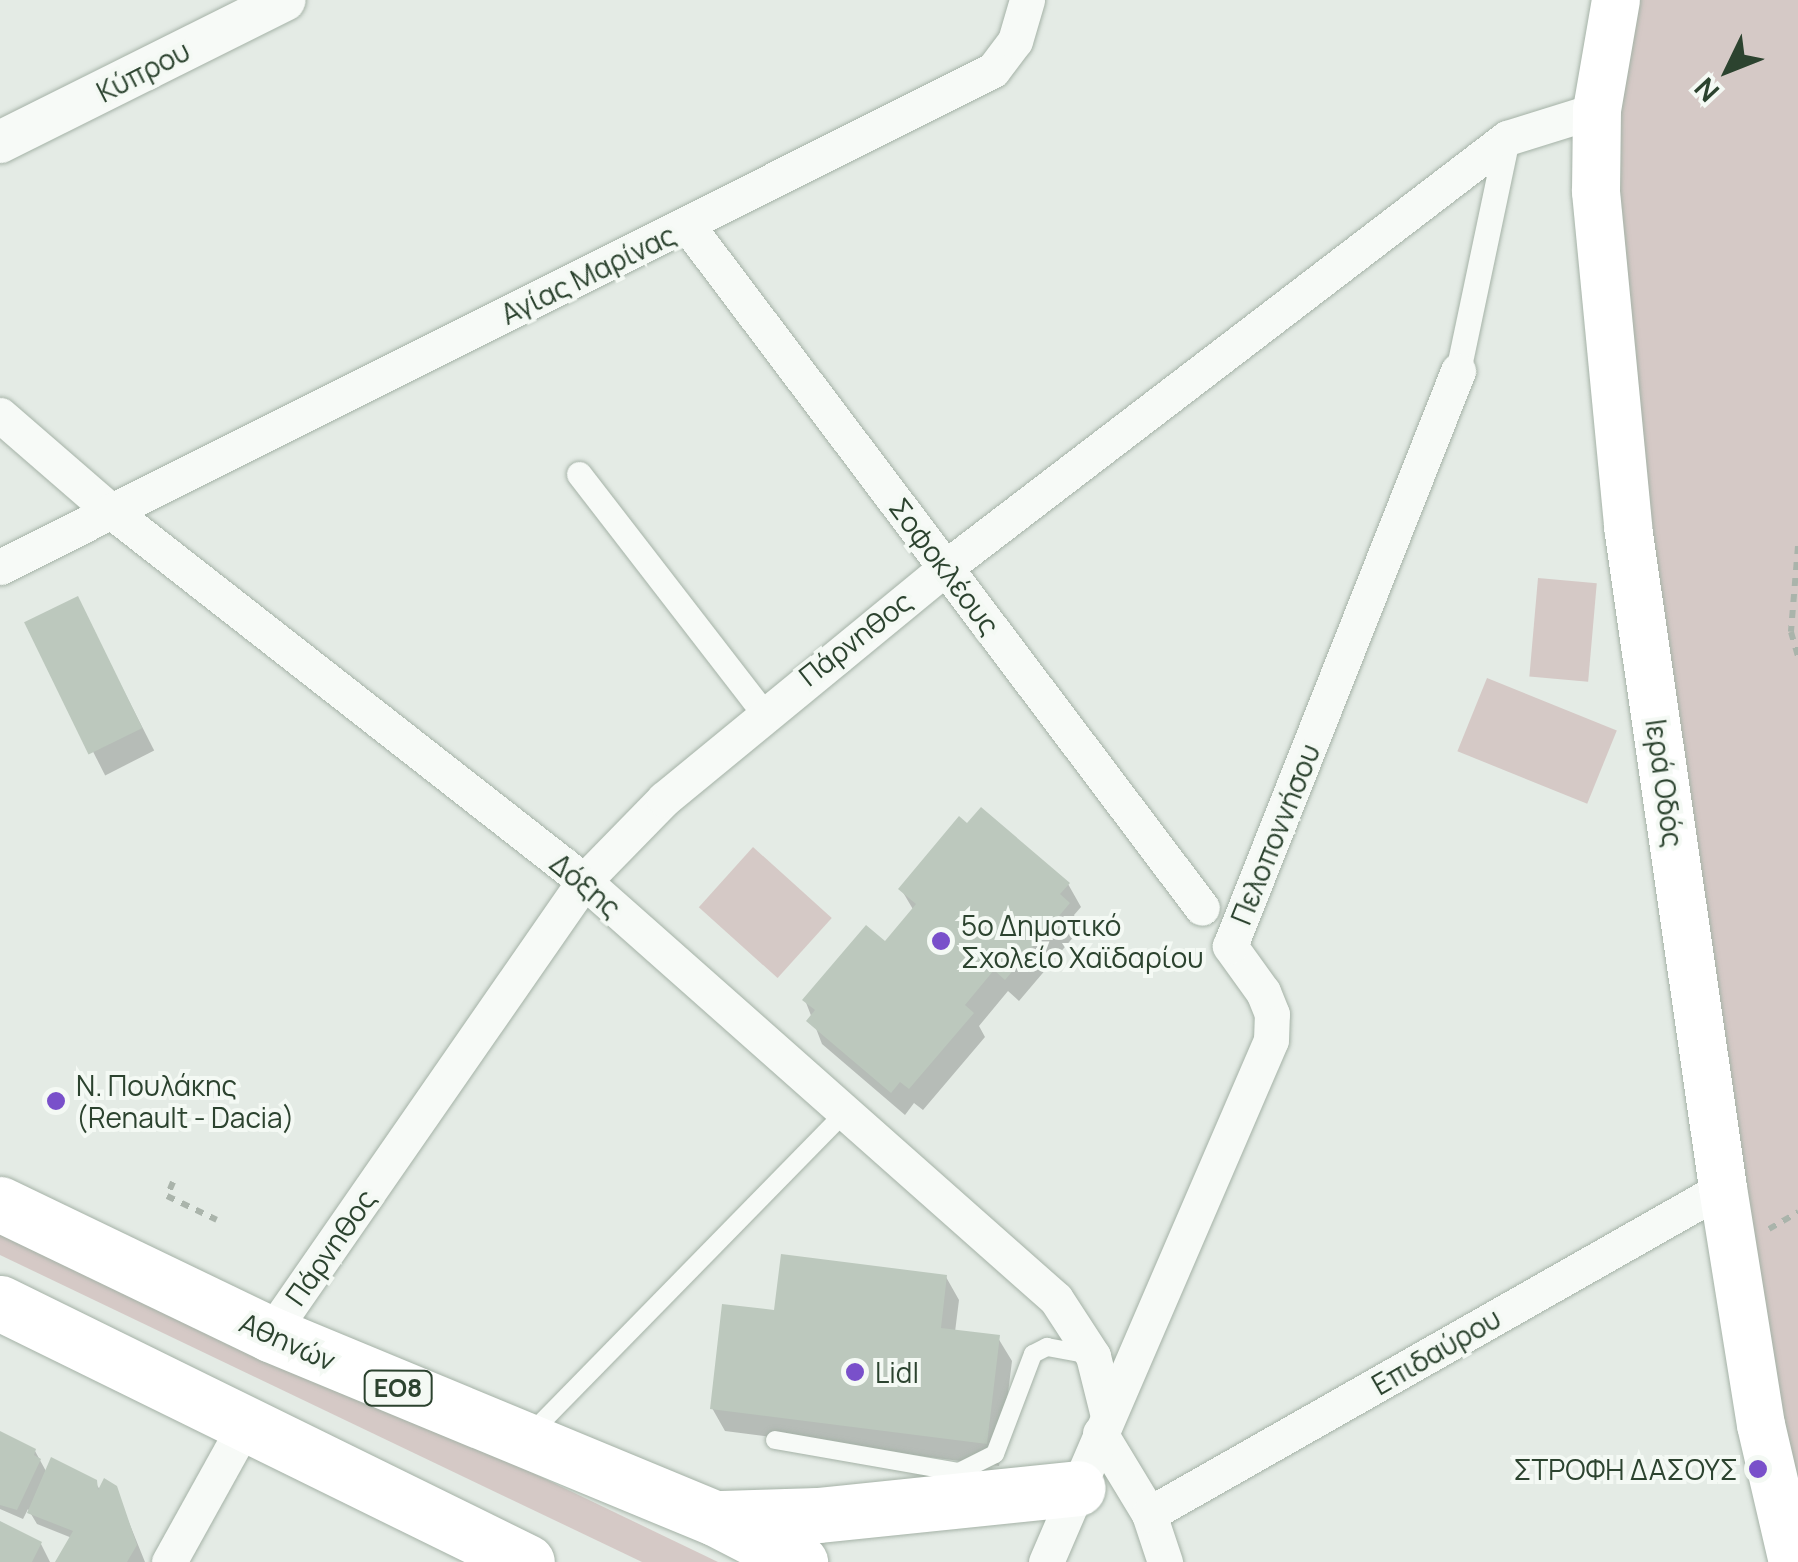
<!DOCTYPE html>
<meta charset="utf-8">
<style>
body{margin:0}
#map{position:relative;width:1798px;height:1562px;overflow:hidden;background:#e4ebe5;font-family:Manrope,sans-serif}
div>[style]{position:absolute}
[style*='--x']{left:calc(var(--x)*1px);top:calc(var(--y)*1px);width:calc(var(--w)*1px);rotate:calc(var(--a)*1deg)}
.green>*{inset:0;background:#d5c9c6;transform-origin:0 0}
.shadow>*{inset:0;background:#0003;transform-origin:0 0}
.building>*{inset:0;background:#bcc8bd;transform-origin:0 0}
.path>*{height:6px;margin-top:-3px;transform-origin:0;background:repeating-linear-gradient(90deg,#aab4ab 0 8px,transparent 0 16px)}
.roads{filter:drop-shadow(0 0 2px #a5b2a7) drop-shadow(0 0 2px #a5b2a7)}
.service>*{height:18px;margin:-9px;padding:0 9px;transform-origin:9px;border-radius:9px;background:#f7faf7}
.pedestrian>*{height:25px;margin:-12.5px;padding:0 12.5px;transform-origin:12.5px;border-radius:12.5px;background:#f7faf7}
.minor>*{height:35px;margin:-17.5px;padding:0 17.5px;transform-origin:17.5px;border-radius:17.5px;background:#f7faf7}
.tertiary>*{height:42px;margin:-21px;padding:0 21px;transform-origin:21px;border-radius:21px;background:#f7faf7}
.secondary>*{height:48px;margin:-24px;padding:0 24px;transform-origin:24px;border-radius:24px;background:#fff}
.trunk>*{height:55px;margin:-27.5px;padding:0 27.5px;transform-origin:27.5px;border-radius:27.5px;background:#fff}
.dots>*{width:28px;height:28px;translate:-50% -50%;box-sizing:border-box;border:5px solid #f4f9f4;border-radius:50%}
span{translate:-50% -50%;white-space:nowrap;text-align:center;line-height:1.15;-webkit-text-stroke:8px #f4f9f4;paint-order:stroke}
.shield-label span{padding:2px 8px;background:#f4f9f4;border:2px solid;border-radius:8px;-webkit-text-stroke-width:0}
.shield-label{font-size:25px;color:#2c432f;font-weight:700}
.street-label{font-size:28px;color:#2c432f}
.poi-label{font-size:28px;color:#2c432f}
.left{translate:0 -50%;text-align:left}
.right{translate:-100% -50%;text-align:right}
.north{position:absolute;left:1678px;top:20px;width:100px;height:100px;-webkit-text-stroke:8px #f4f9f4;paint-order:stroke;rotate:227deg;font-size:28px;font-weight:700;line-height:40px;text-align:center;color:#2c432f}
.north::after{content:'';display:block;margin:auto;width:35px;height:45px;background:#2c432f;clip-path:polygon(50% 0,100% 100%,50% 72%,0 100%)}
</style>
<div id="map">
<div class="green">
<div style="clip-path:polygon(1616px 0,1798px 0,1798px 1562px,1603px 287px)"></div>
<div style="left:1538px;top:578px;width:59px;height:99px;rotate:5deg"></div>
<div style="left:1487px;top:678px;width:140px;height:79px;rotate:22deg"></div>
<div style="left:753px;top:847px;width:106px;height:81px;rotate:42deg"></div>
<div style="clip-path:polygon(0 1217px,718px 1562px,642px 1562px,0 1255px)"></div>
</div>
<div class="shadow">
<div style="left:77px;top:599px;width:170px;height:55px;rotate:63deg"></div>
<div style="clip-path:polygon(1068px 884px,1081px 907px,1074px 915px,1081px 928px,1019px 1001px,1008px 991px,979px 1026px,985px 1037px,923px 1110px,914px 1103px,905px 1115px,822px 1044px,805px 1000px,885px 945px,914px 911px,901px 889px)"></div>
<div style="clip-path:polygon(946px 1277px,959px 1300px,955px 1332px,998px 1338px,1012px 1361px,999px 1466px,725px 1431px,712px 1408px,776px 1313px)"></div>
<div style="clip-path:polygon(0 1434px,35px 1451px,47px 1473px,95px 1482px,100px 1490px,115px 1488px,145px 1562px,58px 1562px,72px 1538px,37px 1524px,28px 1509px,23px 1519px,0 1509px)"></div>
<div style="clip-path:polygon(0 1524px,41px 1544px,50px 1562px,0 1562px)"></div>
</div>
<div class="building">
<div style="left:78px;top:596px;width:147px;height:60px;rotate:64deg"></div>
<div style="clip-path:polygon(981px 807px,1070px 883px,1060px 894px,1070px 903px,1005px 980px,994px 970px,965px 1005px,974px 1013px,909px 1089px,900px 1082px,891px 1093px,806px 1021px,815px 1010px,802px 1000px,866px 925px,885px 941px,916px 904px,898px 889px,959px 816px,967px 823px)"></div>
<div style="clip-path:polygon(781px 1254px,947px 1275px,941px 1328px,1000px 1335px,987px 1444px,710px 1409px,722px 1304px,774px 1310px)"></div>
<div style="clip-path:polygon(0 1431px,36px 1449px,34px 1455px,41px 1459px,17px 1510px,0 1505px)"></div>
<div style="clip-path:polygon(51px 1457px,97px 1480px,98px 1490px,104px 1478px,117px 1486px,137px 1545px,127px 1562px,55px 1562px,73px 1531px,27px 1513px)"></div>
<div style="clip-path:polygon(0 1521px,42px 1542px,32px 1562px,0 1562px)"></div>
</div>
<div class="path">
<div style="--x:1798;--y:546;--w:86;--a:94.7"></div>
<div style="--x:1791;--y:632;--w:25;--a:74"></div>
<div style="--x:173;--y:1182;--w:15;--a:113"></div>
<div style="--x:167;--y:1196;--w:55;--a:25.6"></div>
<div style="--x:1769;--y:1229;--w:34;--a:-30"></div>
</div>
<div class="roads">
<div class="service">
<div style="--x:532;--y:1432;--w:448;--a:-45.6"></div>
<div style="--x:775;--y:1440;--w:187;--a:9.9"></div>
<div style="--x:959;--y:1472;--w:40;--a:-26.6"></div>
<div style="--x:995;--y:1454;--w:107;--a:-69.2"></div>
<div style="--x:1033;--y:1354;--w:16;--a:-27"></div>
<div style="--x:1047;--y:1347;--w:44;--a:10.5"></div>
</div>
<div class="pedestrian">
<div style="--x:1458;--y:371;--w:238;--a:-78.1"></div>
<div style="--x:579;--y:474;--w:301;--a:52.3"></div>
</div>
<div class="minor">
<div style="--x:687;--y:225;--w:855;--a:52.98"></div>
<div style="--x:0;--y:415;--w:147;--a:40.9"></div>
<div style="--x:111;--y:511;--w:601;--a:38.03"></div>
<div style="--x:584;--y:881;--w:630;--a:41.53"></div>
<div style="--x:1056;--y:1299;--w:68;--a:57"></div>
<div style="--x:1093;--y:1356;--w:58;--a:76"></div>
<div style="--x:0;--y:567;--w:1110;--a:-26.59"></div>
<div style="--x:993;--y:70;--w:36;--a:-53"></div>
<div style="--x:1015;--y:41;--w:43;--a:-73.7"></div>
<div style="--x:270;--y:1334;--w:551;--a:-55.27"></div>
<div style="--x:584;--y:881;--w:115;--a:-45.7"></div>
<div style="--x:664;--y:799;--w:365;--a:-39.4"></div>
<div style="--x:946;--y:567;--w:706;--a:-37.41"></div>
<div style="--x:1507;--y:138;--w:94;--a:-17.3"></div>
<div style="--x:1100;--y:1433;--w:95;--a:58.8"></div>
<div style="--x:1149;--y:1514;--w:51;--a:71.6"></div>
<div style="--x:1149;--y:1514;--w:660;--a:-29.59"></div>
<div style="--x:169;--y:1562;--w:161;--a:-61"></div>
<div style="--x:1046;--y:1562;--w:568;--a:-66.68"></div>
<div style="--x:1271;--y:1040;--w:26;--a:-88"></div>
<div style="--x:1272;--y:1014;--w:24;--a:-112"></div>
<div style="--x:1263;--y:992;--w:57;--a:-125.7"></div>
<div style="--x:1230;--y:946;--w:619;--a:-68.37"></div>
</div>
<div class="tertiary">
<div style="--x:0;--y:142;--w:318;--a:-26.5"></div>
</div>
<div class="secondary">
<div style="--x:1616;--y:0;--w:112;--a:99.8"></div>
<div style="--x:1597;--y:110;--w:82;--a:90.7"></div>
<div style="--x:1596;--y:192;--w:337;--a:84.5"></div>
<div style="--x:1628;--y:527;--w:668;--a:81.82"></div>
<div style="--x:1723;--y:1188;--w:240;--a:80.9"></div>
<div style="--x:1761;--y:1425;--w:141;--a:76.9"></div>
</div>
<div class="trunk">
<div style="--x:0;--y:1204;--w:300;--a:25.7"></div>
<div style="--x:270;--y:1334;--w:482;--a:22.5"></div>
<div style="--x:715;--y:1518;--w:96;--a:27.4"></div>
<div style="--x:0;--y:1303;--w:587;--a:26.17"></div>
<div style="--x:722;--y:1518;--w:96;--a:-1.8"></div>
<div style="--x:818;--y:1515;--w:261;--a:-5.9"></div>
</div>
</div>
<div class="dots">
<div style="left:941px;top:941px;background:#7950ca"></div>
<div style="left:56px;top:1101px;background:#7950ca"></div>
<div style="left:855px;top:1372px;background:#7950ca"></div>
<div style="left:1758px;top:1469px;background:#7950ca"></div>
</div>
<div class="shield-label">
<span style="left:398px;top:1388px">ΕΟ8</span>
</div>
<div class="street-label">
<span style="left:143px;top:71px;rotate:-27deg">Κύπρου</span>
<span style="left:588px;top:274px;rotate:-26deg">Αγίας Μαρίνας</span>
<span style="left:945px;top:566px;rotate:53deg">Σοφοκλέους</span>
<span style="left:855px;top:638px;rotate:-38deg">Πάρνηθος</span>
<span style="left:1665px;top:783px;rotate:82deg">Ιερά Οδός</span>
<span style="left:1275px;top:834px;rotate:-68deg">Πελοποννήσου</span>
<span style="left:586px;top:885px;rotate:40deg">Δόξης</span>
<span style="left:330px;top:1247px;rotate:-55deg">Πάρνηθος</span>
<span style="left:288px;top:1341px;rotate:24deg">Αθηνών</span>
<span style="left:1436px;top:1351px;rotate:-30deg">Επιδαύρου</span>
</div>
<div class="poi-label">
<span class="left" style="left:961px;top:941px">5ο Δημοτικό<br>Σχολείο Χαϊδαρίου</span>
<span class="left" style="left:76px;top:1101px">Ν. Πουλάκης<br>(Renault - Dacia)</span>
<span class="left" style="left:875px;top:1372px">Lidl</span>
<span class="right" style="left:1738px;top:1469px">ΣΤΡΟΦΗ ΔΑΣΟΥΣ</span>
</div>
<div class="north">N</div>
</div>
